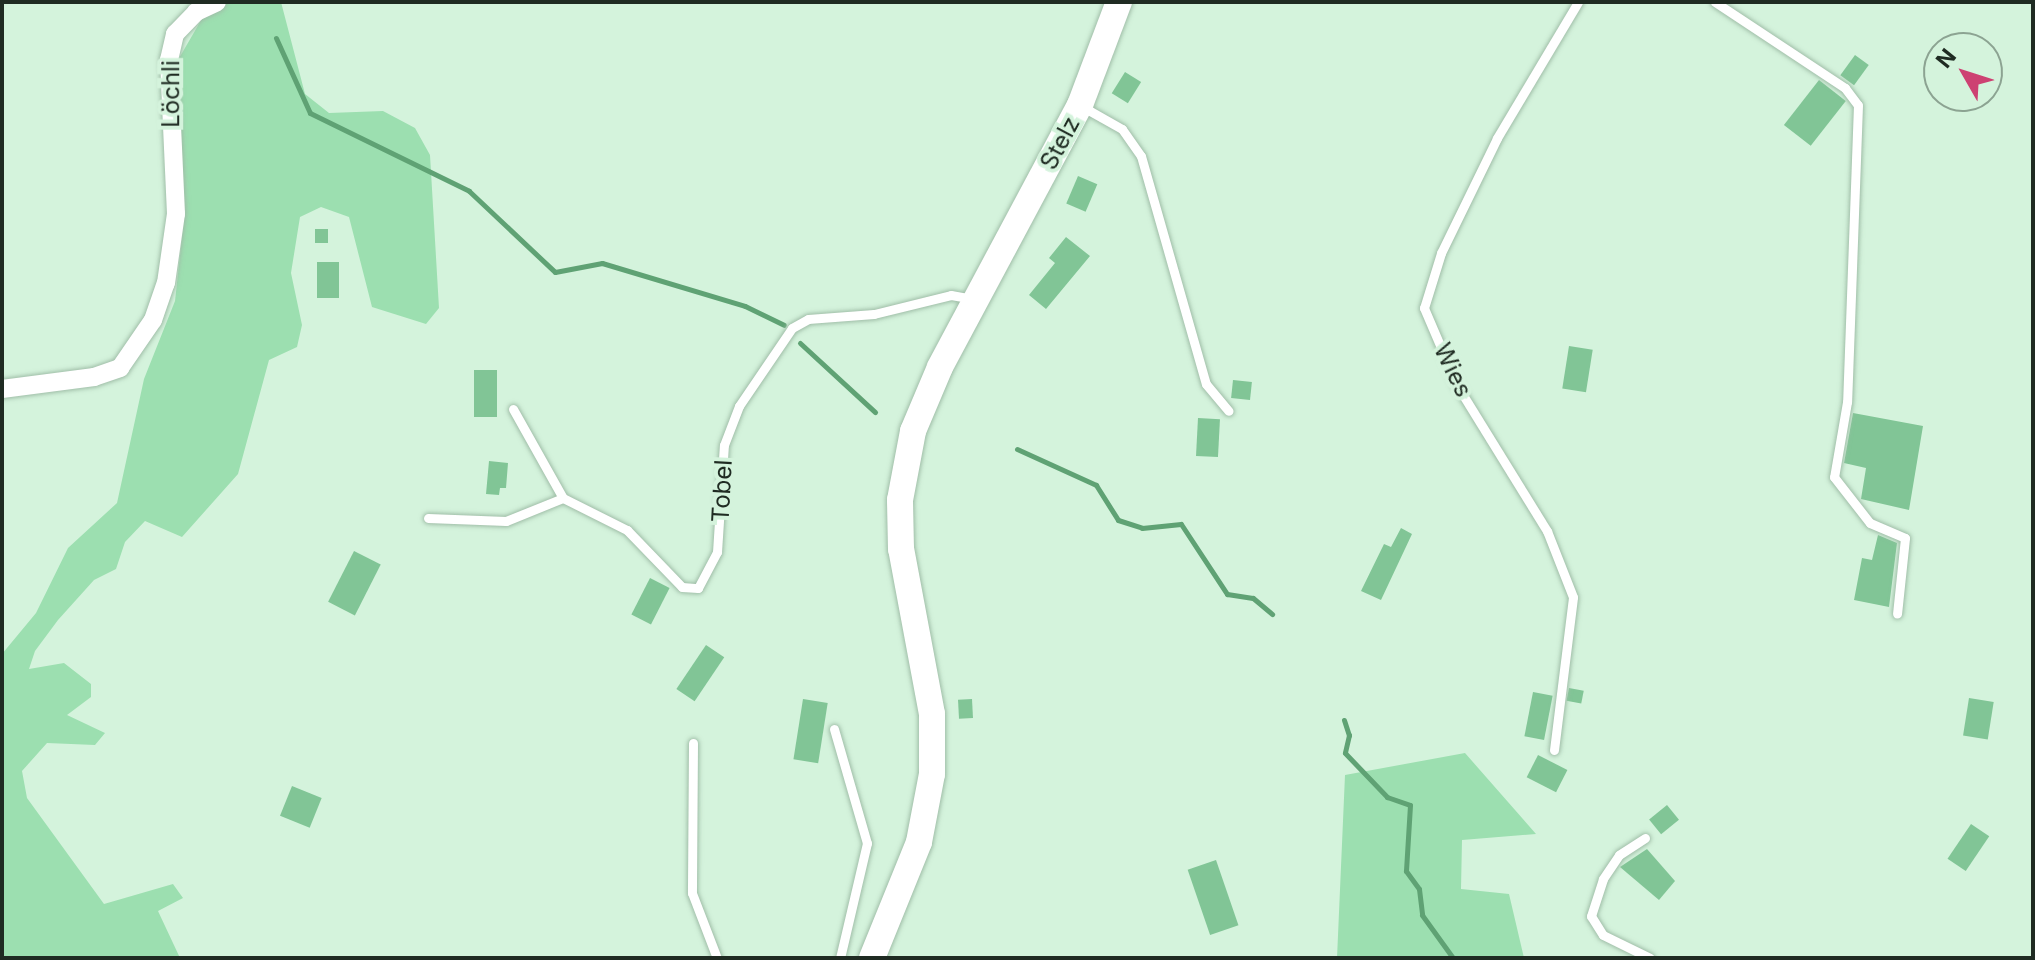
<!DOCTYPE html>
<meta charset="utf-8">
<style>
body{margin:0}
#map{position:relative;width:2035px;height:960px;overflow:hidden;background:#d4f3dc;font-family:Inter,sans-serif}
div>[style]{position:absolute}
[style*='--x']{left:calc(var(--x)*1px);top:calc(var(--y)*1px);width:calc(var(--w)*1px);rotate:calc(var(--a)*1deg)}
.green>*{inset:0;background:#9cdfb0}
.stream>*{height:5px;margin:-2.5px;padding:0 2.5px;transform-origin:2.5px;border-radius:2.5px;background:#5fa274}
.building>*{inset:0;background:#81c596;transform-origin:0 0}
.roads{filter:drop-shadow(0 0 2px #a0bea8) drop-shadow(0 0 2px #a0bea8)}
.service>*{height:9px;margin:-4.5px;padding:0 4.5px;transform-origin:4.5px;border-radius:4.5px;background:#fff}
.minor>*{height:18px;margin:-9px;padding:0 9px;transform-origin:9px;border-radius:9px;background:#fff}
.secondary>*{height:26px;margin:-13px;padding:0 13px;transform-origin:13px;border-radius:13px;background:#fff}
span{translate:-50% -50%;white-space:nowrap;text-align:center;line-height:1.15;-webkit-text-stroke:8px #d4f3dc;paint-order:stroke}
.street-label{font-size:24px;color:#1f2b22}
.frame{position:absolute;inset:0;border:4px solid #1f2b22;pointer-events:none}
.north{position:absolute;left:1923px;top:32px;width:80px;height:80px;box-sizing:border-box;background:#d4f3dc;border:2px solid #8ca392;border-radius:50%;rotate:309deg;font-size:22px;font-weight:700;line-height:32px;text-align:center;color:#1f2b22}
.north::after{content:'';display:block;margin:auto;width:28px;height:36px;background:#cd4172;clip-path:polygon(50% 0,100% 100%,50% 72%,0 100%)}
</style>
<div id="map">
<div class="green">
<div style="clip-path:polygon(222px 2px,281px 2px,305px 94px,329px 113px,383px 111px,415px 128px,430px 155px,439px 308px,426px 324px,372px 307px,349px 217px,321px 207px,300px 217px,291px 273px,302px 325px,297px 347px,269px 360px,238px 474px,182px 537px,145px 521px,125px 542px,116px 569px,94px 580px,58px 620px,35px 651px,29px 669px,64px 663px,91px 684px,91px 697px,67px 715px,105px 733px,95px 745px,47px 743px,22px 771px,27px 798px,104px 904px,173px 884px,183px 898px,158px 911px,180px 958px,2px 958px,2px 654px,36px 613px,68px 548px,117px 503px,144px 379px,175px 301px,184px 219px,178px 60px,207px 10px)"></div>
<div style="clip-path:polygon(1465px 753px,1536px 834px,1462px 840px,1461px 889px,1509px 894px,1524px 958px,1337px 958px,1345px 775px)"></div>
</div>
<div class="stream">
<div style="--x:276;--y:38;--w:82;--a:65.6"></div>
<div style="--x:310;--y:113;--w:177;--a:26.1"></div>
<div style="--x:469;--y:191;--w:118;--a:43.3"></div>
<div style="--x:555;--y:272;--w:48;--a:-10.8"></div>
<div style="--x:602;--y:263;--w:149;--a:16.7"></div>
<div style="--x:745;--y:306;--w:43;--a:26"></div>
<div style="--x:800;--y:343;--w:102;--a:42.6"></div>
<div style="--x:1017;--y:449;--w:87;--a:24.5"></div>
<div style="--x:1096;--y:485;--w:41;--a:57.8"></div>
<div style="--x:1118;--y:520;--w:25;--a:18"></div>
<div style="--x:1142;--y:528;--w:39;--a:-6"></div>
<div style="--x:1181;--y:524;--w:84;--a:56.7"></div>
<div style="--x:1227;--y:594;--w:26;--a:9"></div>
<div style="--x:1253;--y:598;--w:25;--a:40"></div>
<div style="--x:1344;--y:720;--w:16;--a:72"></div>
<div style="--x:1349;--y:735;--w:18;--a:103"></div>
<div style="--x:1345;--y:753;--w:61;--a:46.3"></div>
<div style="--x:1387;--y:797;--w:24;--a:19"></div>
<div style="--x:1410;--y:805;--w:66;--a:93.5"></div>
<div style="--x:1406;--y:871;--w:22;--a:54"></div>
<div style="--x:1419;--y:889;--w:26;--a:83"></div>
<div style="--x:1422;--y:915;--w:53;--a:54.2"></div>
</div>
<div class="building">
<div style="left:1855px;top:55px;width:17px;height:25px;rotate:36deg"></div>
<div style="left:1125px;top:72px;width:19px;height:25px;rotate:32deg"></div>
<div style="left:1819px;top:80px;width:34px;height:57px;rotate:38deg"></div>
<div style="left:1078px;top:176px;width:21px;height:30px;rotate:23deg"></div>
<div style="left:315px;top:229px;width:13px;height:14px"></div>
<div style="clip-path:polygon(1066px 237px,1090px 256px,1046px 309px,1029px 295px,1055px 263px,1049px 258px)"></div>
<div style="left:317px;top:262px;width:22px;height:36px"></div>
<div style="left:1569px;top:346px;width:24px;height:43px;rotate:9deg"></div>
<div style="left:474px;top:370px;width:23px;height:47px"></div>
<div style="left:1233px;top:380px;width:19px;height:18px;rotate:6deg"></div>
<div style="clip-path:polygon(1853px 413px,1923px 426px,1909px 510px,1861px 499px,1866px 468px,1844px 463px)"></div>
<div style="left:1198px;top:418px;width:22px;height:38px;rotate:3deg"></div>
<div style="clip-path:polygon(489px 461px,508px 463px,506px 488px,500px 488px,499px 495px,486px 494px)"></div>
<div style="clip-path:polygon(1401px 528px,1412px 534px,1381px 600px,1361px 591px,1384px 544px,1391px 547px)"></div>
<div style="clip-path:polygon(1878px 535px,1897px 543px,1889px 607px,1854px 600px,1862px 558px,1872px 560px)"></div>
<div style="left:354px;top:551px;width:30px;height:57px;rotate:27deg"></div>
<div style="left:650px;top:578px;width:22px;height:41px;rotate:27deg"></div>
<div style="left:706px;top:645px;width:22px;height:53px;rotate:34deg"></div>
<div style="left:1569px;top:688px;width:15px;height:13px;rotate:11deg"></div>
<div style="left:1533px;top:692px;width:20px;height:45px;rotate:11deg"></div>
<div style="left:1969px;top:698px;width:25px;height:38px;rotate:9deg"></div>
<div style="left:803px;top:699px;width:25px;height:61px;rotate:9deg"></div>
<div style="left:972px;top:699px;width:19px;height:14px;rotate:87deg"></div>
<div style="left:1538px;top:755px;width:33px;height:25px;rotate:27deg"></div>
<div style="left:292px;top:786px;width:32px;height:32px;rotate:22deg"></div>
<div style="left:1667px;top:805px;width:19px;height:23px;rotate:51deg"></div>
<div style="left:1971px;top:824px;width:22px;height:42px;rotate:34deg"></div>
<div style="clip-path:polygon(1647px 849px,1675px 881px,1659px 900px,1620px 867px)"></div>
<div style="left:1216px;top:860px;width:69px;height:30px;rotate:71deg"></div>
</div>
<div class="roads">
<div class="service">
<div style="--x:1715;--y:2;--w:156;--a:33.5"></div>
<div style="--x:1845;--y:88;--w:21;--a:53"></div>
<div style="--x:1858;--y:105;--w:297;--a:92.1"></div>
<div style="--x:1847;--y:402;--w:76;--a:99.8"></div>
<div style="--x:1834;--y:477;--w:58;--a:52"></div>
<div style="--x:1870;--y:523;--w:38;--a:23"></div>
<div style="--x:1905;--y:538;--w:76;--a:96"></div>
<div style="--x:1083;--y:107;--w:45;--a:29.4"></div>
<div style="--x:1122;--y:129;--w:33;--a:55"></div>
<div style="--x:1141;--y:156;--w:237;--a:74.1"></div>
<div style="--x:1206;--y:384;--w:35;--a:50"></div>
<div style="--x:513;--y:409;--w:102;--a:60.7"></div>
<div style="--x:563;--y:498;--w:72;--a:26.6"></div>
<div style="--x:627;--y:530;--w:79;--a:46"></div>
<div style="--x:682;--y:587;--w:16;--a:4"></div>
<div style="--x:698;--y:588;--w:41;--a:-62.2"></div>
<div style="--x:717;--y:552;--w:107;--a:-86.3"></div>
<div style="--x:724;--y:445;--w:42;--a:-69"></div>
<div style="--x:739;--y:406;--w:94;--a:-55.8"></div>
<div style="--x:792;--y:328;--w:18;--a:-29"></div>
<div style="--x:808;--y:319;--w:66;--a:-4.3"></div>
<div style="--x:874;--y:314;--w:79;--a:-13.9"></div>
<div style="--x:951;--y:295;--w:22;--a:10"></div>
<div style="--x:428;--y:518;--w:78;--a:2.2"></div>
<div style="--x:506;--y:521;--w:61;--a:-22"></div>
<div style="--x:834;--y:729;--w:119;--a:73.9"></div>
<div style="--x:867;--y:843;--w:118;--a:103.2"></div>
<div style="--x:693;--y:743;--w:150;--a:90.4"></div>
<div style="--x:692;--y:893;--w:70;--a:69"></div>
<div style="--x:1554;--y:750;--w:154;--a:-82.9"></div>
<div style="--x:1573;--y:597;--w:71;--a:-111.5"></div>
<div style="--x:1547;--y:531;--w:172;--a:-121.7"></div>
<div style="--x:1457;--y:385;--w:84;--a:-113.2"></div>
<div style="--x:1424;--y:308;--w:58;--a:-72.8"></div>
<div style="--x:1441;--y:253;--w:128;--a:-64"></div>
<div style="--x:1497;--y:138;--w:158;--a:-59.2"></div>
<div style="--x:1645;--y:838;--w:31;--a:147"></div>
<div style="--x:1619;--y:855;--w:29;--a:124"></div>
<div style="--x:1603;--y:879;--w:39;--a:108"></div>
<div style="--x:1591;--y:916;--w:22;--a:58"></div>
<div style="--x:1603;--y:935;--w:52;--a:26.1"></div>
</div>
<div class="minor">
<div style="--x:2;--y:389;--w:93;--a:-7.4"></div>
<div style="--x:94;--y:377;--w:28;--a:-19"></div>
<div style="--x:120;--y:368;--w:58;--a:-55.5"></div>
<div style="--x:153;--y:320;--w:39;--a:-71"></div>
<div style="--x:166;--y:283;--w:70;--a:-81.8"></div>
<div style="--x:176;--y:214;--w:154;--a:-92.6"></div>
<div style="--x:169;--y:60;--w:27;--a:-77"></div>
<div style="--x:175;--y:34;--w:30;--a:-46"></div>
<div style="--x:196;--y:12;--w:23;--a:-25"></div>
</div>
<div class="secondary">
<div style="--x:872;--y:958;--w:125;--a:-67.9"></div>
<div style="--x:919;--y:842;--w:69;--a:-79.2"></div>
<div style="--x:932;--y:774;--w:60;--a:-90"></div>
<div style="--x:932;--y:714;--w:168;--a:-100.6"></div>
<div style="--x:901;--y:549;--w:49;--a:-91.2"></div>
<div style="--x:900;--y:500;--w:70;--a:-79.3"></div>
<div style="--x:913;--y:431;--w:69;--a:-67.1"></div>
<div style="--x:940;--y:367;--w:297;--a:-61.9"></div>
<div style="--x:1080;--y:105;--w:110;--a:-69.3"></div>
</div>
</div>
<div class="street-label">
<span style="left:171px;top:94px;rotate:-90deg">Löchli</span>
<span style="left:1060px;top:143px;rotate:-62deg">Stelz</span>
<span style="left:1453px;top:370px;rotate:64deg">Wies</span>
<span style="left:722px;top:491px;rotate:-87deg">Tobel</span>
</div>
<div class="frame"></div>
<div class="north">N</div>
</div>
